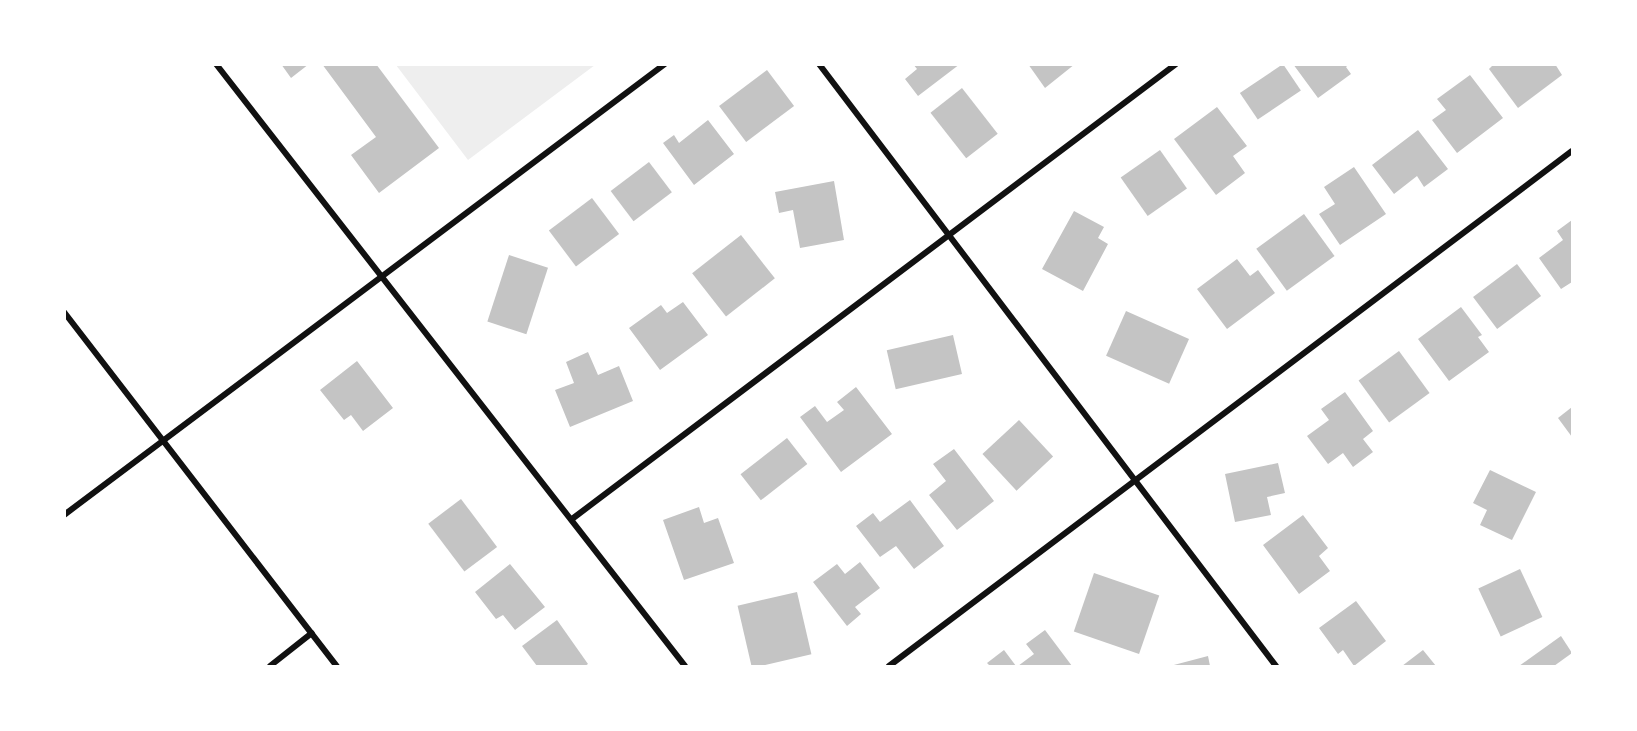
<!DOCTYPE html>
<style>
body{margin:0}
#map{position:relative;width:1637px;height:731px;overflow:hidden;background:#fff;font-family:"Times New Roman",serif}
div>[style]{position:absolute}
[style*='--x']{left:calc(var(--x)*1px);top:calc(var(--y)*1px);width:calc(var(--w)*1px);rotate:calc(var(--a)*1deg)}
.green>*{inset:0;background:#eee}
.building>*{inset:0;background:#c4c4c4;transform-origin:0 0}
.minor>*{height:6px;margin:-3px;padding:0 3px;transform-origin:3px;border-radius:3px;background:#111}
span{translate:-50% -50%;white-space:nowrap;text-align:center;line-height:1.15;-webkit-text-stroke:6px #fff;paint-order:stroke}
.frame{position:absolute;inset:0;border:66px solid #fff;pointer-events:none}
</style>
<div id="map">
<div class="green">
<div style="clip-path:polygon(396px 65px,595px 65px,468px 160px)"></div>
</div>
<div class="building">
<div style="clip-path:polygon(281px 64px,309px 64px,291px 78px)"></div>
<div style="clip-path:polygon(322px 64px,376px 64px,439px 148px,379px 193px,351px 155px,376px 137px)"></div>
<div style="clip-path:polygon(913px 64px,960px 64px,918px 96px,905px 79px,917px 69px)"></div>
<div style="clip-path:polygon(1028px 64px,1075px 64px,1045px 88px)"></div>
<div style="left:1283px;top:64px;width:32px;height:52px;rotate:56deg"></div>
<div style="clip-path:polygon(1293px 64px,1349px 64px,1346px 67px,1351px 74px,1318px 98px)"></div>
<div style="clip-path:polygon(1494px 64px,1555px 64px,1562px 75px,1518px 108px,1489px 69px)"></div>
<div style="left:767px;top:70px;width:45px;height:60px;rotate:53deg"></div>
<div style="clip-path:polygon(1470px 75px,1503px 118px,1457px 153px,1432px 120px,1446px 110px,1437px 99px)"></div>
<div style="left:962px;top:88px;width:58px;height:40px;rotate:52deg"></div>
<div style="clip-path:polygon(1217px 107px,1247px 146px,1233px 156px,1245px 173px,1216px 195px,1174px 139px)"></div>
<div style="clip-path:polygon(708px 120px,734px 154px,694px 185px,663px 143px,674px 135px,679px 143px)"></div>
<div style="clip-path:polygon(1418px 130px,1448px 169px,1424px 187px,1417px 176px,1394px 194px,1372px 165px)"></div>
<div style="left:1160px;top:150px;width:47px;height:48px;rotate:55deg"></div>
<div style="left:649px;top:162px;width:38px;height:48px;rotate:53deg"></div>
<div style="clip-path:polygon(1354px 167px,1386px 214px,1340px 245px,1319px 214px,1335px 204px,1324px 187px)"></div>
<div style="clip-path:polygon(834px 181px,844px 240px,800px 248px,793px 210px,779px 213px,775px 192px)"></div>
<div style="left:592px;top:198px;width:45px;height:54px;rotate:53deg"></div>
<div style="clip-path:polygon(1074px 211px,1104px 227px,1098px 238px,1108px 244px,1083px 291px,1042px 269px)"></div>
<div style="left:1304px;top:214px;width:52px;height:59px;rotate:54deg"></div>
<div style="clip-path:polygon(1572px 220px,1572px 282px,1561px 289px,1539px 258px,1563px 240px,1557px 231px)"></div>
<div style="left:741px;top:235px;width:55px;height:62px;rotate:52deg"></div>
<div style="left:509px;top:255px;width:41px;height:70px;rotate:18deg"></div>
<div style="clip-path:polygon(1237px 259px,1250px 276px,1258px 270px,1275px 293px,1227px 329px,1197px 289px)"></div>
<div style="left:1517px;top:264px;width:40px;height:55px;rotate:53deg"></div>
<div style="clip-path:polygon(683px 302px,708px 335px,660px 370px,629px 328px,661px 305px,667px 313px)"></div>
<div style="clip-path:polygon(1461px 307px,1482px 335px,1478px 337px,1489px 352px,1449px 381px,1418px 339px)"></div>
<div style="left:1126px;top:311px;width:69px;height:49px;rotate:24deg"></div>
<div style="left:953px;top:335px;width:40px;height:68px;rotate:77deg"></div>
<div style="left:1399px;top:351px;width:52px;height:50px;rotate:54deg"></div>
<div style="clip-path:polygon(588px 352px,598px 375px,619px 366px,633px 401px,570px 427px,555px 390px,574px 383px,566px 362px)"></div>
<div style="clip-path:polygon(357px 361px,393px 408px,363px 431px,351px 415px,344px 420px,320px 390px)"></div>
<div style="clip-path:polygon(856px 387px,892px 434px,841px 472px,800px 417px,815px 406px,827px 422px,844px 410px,837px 402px)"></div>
<div style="clip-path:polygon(1345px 392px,1373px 431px,1363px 439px,1373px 452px,1353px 467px,1343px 453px,1328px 464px,1307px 436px,1329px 420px,1321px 409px)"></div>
<div style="clip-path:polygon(1572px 407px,1572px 437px,1558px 418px)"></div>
<div style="left:1019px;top:420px;width:50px;height:50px;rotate:47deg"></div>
<div style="left:787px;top:438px;width:33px;height:59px;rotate:52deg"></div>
<div style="clip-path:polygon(954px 449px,994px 501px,957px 530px,929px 495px,946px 481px,933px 464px)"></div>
<div style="clip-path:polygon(1278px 463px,1285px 493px,1267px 497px,1271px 515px,1235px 522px,1225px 474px)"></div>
<div style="clip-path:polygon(1490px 470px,1536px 492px,1512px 540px,1480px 525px,1487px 510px,1473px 503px)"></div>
<div style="left:461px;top:499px;width:60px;height:41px;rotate:53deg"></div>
<div style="clip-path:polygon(910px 500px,944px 546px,914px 569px,896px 546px,880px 557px,856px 526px,873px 513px,880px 522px)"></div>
<div style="clip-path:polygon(699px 507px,704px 523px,718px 518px,734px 563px,684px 580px,663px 520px)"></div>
<div style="clip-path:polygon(1303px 515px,1328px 548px,1319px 556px,1330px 571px,1299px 594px,1263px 545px)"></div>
<div style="clip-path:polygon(860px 562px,880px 588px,855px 607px,861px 614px,847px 626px,813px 582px,837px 564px,845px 574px)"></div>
<div style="clip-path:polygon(510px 564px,545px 607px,515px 630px,503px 615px,496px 619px,475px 592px)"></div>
<div style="left:1520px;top:569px;width:53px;height:46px;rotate:65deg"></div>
<div style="left:1094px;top:573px;width:69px;height:62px;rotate:19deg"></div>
<div style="left:797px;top:592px;width:64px;height:61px;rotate:77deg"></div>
<div style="clip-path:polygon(1356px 601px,1386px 641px,1354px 666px,1343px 650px,1338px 654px,1319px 628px)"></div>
<div style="clip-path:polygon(557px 620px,588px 664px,585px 666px,537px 666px,522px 646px)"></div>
<div style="clip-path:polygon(1045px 630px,1072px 666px,1018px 666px,1034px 654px,1026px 644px)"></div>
<div style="clip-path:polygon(1561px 636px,1572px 653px,1554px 666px,1519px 666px)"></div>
<div style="clip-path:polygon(1004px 650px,1016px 666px,990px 666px,987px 663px)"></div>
<div style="clip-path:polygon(1423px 650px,1436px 666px,1402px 666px)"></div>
<div style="clip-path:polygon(1208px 656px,1210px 666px,1170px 666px)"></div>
</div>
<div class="minor">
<div style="--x:216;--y:64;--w:763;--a:52.08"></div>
<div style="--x:819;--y:64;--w:756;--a:52.8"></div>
<div style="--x:64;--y:312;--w:447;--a:52.4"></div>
<div style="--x:64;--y:515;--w:751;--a:-36.89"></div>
<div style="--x:572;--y:519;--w:756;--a:-36.99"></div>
<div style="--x:270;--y:666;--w:53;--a:-38.2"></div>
<div style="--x:889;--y:666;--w:855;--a:-37.02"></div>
</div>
<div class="frame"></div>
</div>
